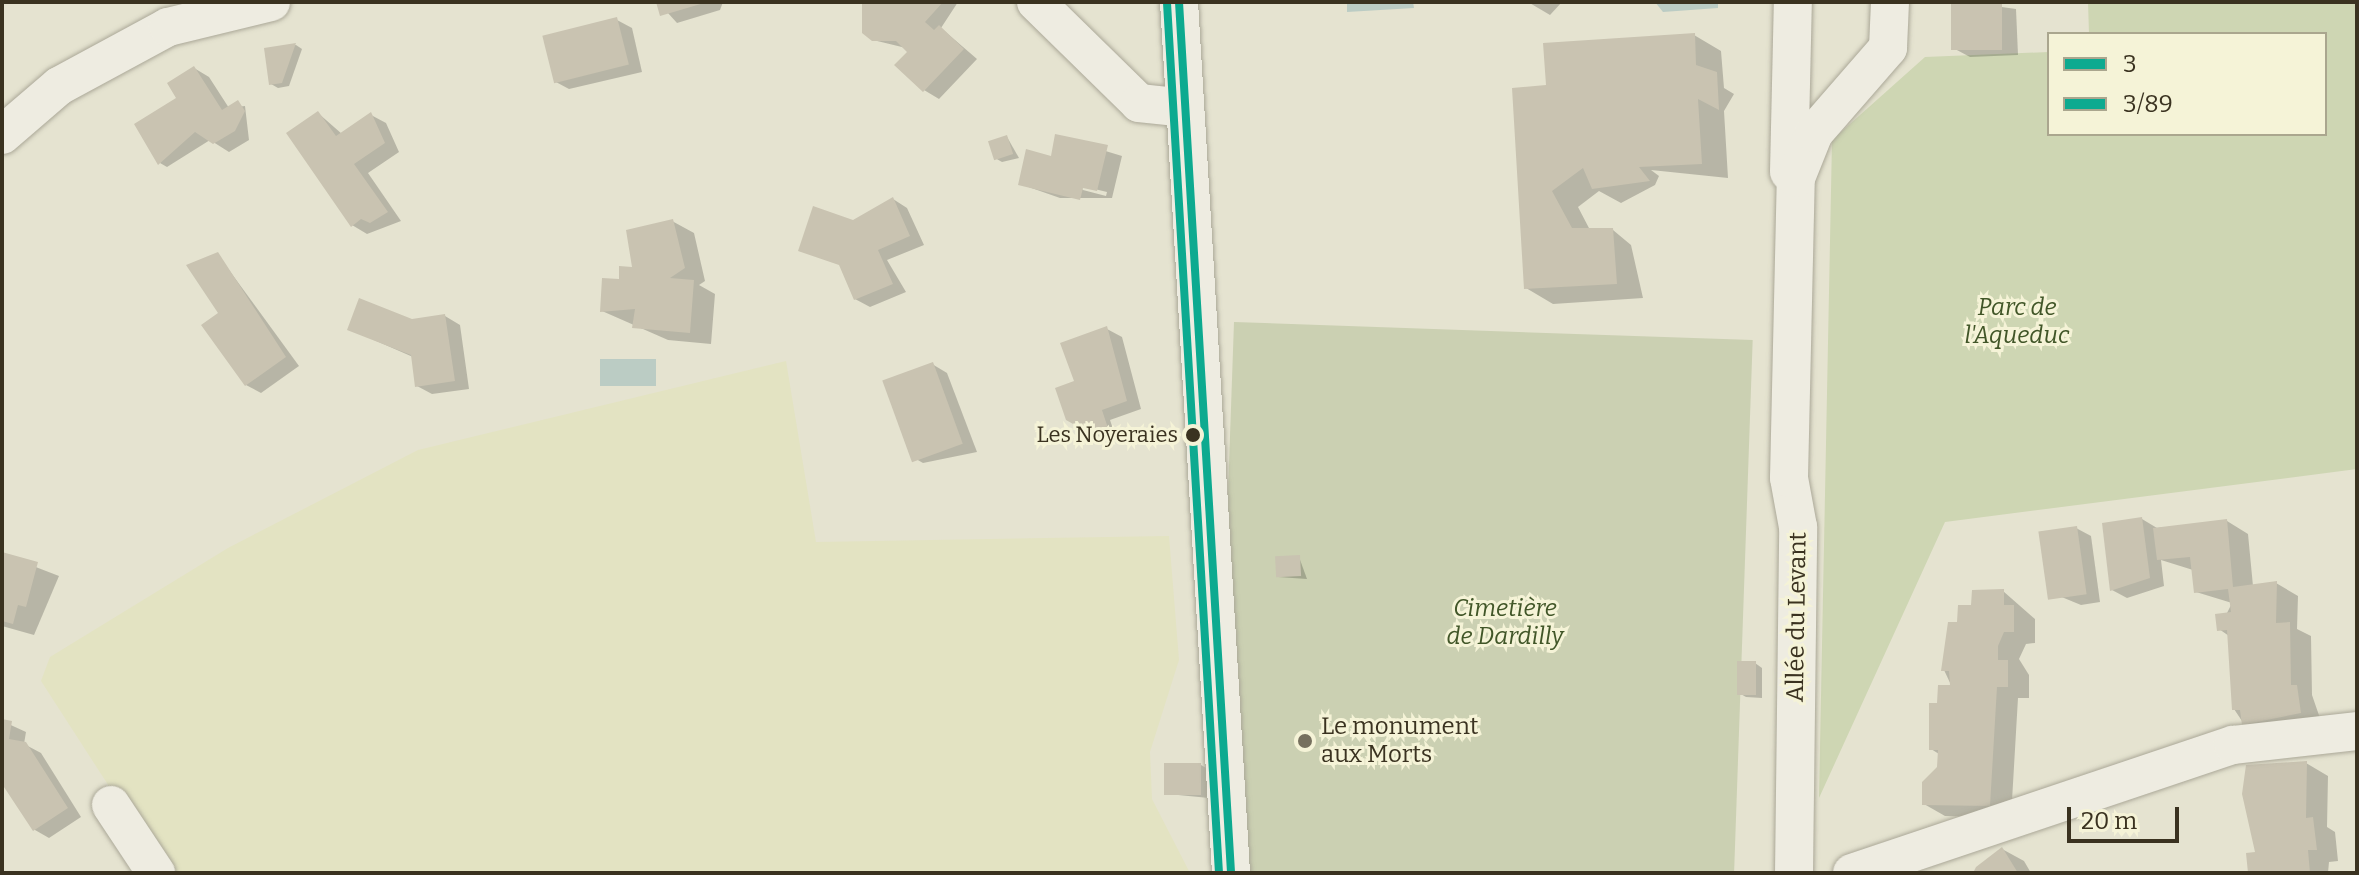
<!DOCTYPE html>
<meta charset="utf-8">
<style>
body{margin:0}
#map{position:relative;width:2359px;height:875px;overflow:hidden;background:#e5e3d0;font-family:Bitter,serif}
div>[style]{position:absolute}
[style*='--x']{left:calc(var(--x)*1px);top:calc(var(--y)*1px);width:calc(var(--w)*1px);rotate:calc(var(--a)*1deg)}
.farmland>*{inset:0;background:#e3e3c2}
.green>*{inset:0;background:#ced6b3}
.cemetery>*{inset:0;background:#cbd0b2;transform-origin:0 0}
.water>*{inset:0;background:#bbccc4;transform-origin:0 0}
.shadow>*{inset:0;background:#0003}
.building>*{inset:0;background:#c9c3b1;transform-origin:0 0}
.roads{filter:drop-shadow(0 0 2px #aba898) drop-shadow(0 0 2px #aba898)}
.minor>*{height:38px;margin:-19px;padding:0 19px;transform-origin:19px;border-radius:19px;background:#eeece1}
.bus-1>*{height:8px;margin:-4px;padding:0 4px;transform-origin:4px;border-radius:4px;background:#0daa90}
.bus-2>*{height:8px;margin:-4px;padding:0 4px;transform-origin:4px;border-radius:4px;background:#0daa90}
.dots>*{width:22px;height:22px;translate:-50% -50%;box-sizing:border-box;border:4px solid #f5f3d7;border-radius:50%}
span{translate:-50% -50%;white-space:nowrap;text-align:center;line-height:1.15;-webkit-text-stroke:6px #f5f3d7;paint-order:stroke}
.bus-label{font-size:22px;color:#3a3220}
.right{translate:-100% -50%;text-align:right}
.park-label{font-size:24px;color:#415628;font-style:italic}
.street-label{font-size:24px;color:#3a3220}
.poi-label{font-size:24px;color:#3a3220}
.left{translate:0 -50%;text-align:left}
.frame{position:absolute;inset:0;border:4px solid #3a3220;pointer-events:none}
.legend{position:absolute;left:2047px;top:32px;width:280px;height:104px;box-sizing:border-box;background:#f5f3d7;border:2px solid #aaa68e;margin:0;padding:10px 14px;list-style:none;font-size:24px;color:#3a3220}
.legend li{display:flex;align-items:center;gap:16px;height:40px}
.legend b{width:40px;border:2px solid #aaa68e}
.scale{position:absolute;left:2067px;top:807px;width:112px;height:36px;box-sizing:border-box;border:4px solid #3a3220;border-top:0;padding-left:10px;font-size:24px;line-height:28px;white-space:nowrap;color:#3a3220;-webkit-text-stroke:6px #f5f3d7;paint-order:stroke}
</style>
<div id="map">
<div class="farmland">
<div style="clip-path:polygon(786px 361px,816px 542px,1169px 536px,1179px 660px,1150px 752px,1152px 799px,1190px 873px,165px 873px,41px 681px,50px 657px,228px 548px,418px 450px)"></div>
</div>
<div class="green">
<div style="clip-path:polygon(2088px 2px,2357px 2px,2357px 469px,1945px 522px,1819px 798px,1832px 140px,1925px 57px,2049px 52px,2049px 134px,2325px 134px,2325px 34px,2089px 34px)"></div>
</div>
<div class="cemetery">
<div style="left:1234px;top:322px;width:519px;height:553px;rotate:2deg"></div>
</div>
<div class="water">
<div style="clip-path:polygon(1347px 2px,1413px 2px,1414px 8px,1347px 12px)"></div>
<div style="clip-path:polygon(1655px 2px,1718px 2px,1718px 8px,1663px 12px)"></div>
<div style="left:600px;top:359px;width:56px;height:27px"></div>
</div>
<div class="shadow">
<div style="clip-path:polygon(658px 2px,723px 2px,720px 10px,677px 23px)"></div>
<div style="clip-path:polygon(864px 2px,958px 2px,941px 28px,977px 59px,939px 99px,924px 90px,906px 48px,873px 40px)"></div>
<div style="clip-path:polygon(1528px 2px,1562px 2px,1550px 15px)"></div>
<div style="clip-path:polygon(1966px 2px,2016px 9px,2018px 55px,1970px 57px,1955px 49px)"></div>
<div style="clip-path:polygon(617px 20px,632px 28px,642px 72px,569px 89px,554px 81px)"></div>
<div style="clip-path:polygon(1694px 35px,1721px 51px,1724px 88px,1734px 94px,1724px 111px,1728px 178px,1651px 170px,1659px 176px,1655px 185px,1621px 203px,1599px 191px,1578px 207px,1590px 230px,1613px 230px,1631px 245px,1643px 298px,1553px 304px,1526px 288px,1548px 87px)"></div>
<div style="clip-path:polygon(296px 45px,302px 49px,289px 86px,278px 88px,271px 84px,267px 49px)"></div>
<div style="clip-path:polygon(194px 68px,209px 77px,229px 108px,245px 106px,249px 140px,229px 152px,210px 140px,167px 167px,160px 163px)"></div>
<div style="clip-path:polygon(318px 113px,342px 134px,371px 115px,386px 123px,399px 152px,368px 173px,401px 221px,367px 234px,352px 225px)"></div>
<div style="clip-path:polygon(evenodd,1056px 136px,1122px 156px,1112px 198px,1060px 198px,1020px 184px,1052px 158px,1056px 136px,1078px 185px,1107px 192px,1106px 196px,1083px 190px,1078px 185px)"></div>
<div style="clip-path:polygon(1007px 137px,1019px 158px,1002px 162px,995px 158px)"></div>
<div style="clip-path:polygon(893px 199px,907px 208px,924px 245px,887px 260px,906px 292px,870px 307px,855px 299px,854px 222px)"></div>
<div style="clip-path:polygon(672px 221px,694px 233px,705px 281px,699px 285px,715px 294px,711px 344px,668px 340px,602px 311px,640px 283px,628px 231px)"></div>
<div style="clip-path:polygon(218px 255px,299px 366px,261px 393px,246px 385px,220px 313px)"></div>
<div style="clip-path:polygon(445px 316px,460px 325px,469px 389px,432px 394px,417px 386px,413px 357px,349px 329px)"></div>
<div style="clip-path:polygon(1107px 329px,1122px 337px,1141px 409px,1110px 420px,1114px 432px,1100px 437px,1068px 419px,1076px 383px)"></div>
<div style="clip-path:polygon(932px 364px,947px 373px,977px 452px,923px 463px,916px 459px)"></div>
<div style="clip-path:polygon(2142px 519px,2157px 528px,2227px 521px,2248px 534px,2253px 586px,2276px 583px,2298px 596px,2297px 629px,2311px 636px,2312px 695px,2322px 724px,2266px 736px,2244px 724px,2234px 709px,2229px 636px,2219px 629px,2232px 603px,2196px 592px,2193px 570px,2161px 560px,2164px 586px,2127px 598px,2112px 590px)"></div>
<div style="clip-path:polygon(2076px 528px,2091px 536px,2100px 602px,2081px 605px,2047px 591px)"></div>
<div style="clip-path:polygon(2px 554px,59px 576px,34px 635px,2px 626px)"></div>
<div style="clip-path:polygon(1299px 557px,1307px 579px,1278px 577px)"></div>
<div style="clip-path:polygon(2003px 591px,2035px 619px,2035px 643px,2026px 644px,2019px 659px,2029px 675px,2029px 698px,2018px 698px,2011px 818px,1945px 816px,1924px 804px,1939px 768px,1939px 754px,1931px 749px,1939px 705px,1952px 687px,1944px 670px,1959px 624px)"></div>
<div style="clip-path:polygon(1755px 663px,1762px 668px,1762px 698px,1746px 697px,1739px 693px)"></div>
<div style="clip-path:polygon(2px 721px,26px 732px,24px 744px,41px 753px,81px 817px,49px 838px,35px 830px,2px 780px)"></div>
<div style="clip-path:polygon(2306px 763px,2328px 776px,2327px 827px,2335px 832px,2338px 861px,2329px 862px,2328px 873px,2250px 873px)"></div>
<div style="clip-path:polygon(1201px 765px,1208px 769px,1209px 798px,1168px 794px)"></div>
<div style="clip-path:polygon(2002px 849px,2024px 861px,2031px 873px,1974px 873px)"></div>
</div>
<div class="building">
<div style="clip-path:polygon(656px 2px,704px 2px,704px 3px,660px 16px)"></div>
<div style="clip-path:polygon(862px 2px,943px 2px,925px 22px,934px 30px,939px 25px,964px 49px,923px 92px,894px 65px,907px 52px,896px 41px,872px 41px,862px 33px)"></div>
<div style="left:1951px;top:2px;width:51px;height:48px"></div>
<div style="left:617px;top:17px;width:49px;height:77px;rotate:76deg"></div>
<div style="clip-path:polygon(1695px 33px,1696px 65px,1717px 72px,1719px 110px,1698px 99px,1702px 164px,1639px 167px,1650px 181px,1592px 189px,1583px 168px,1552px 191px,1572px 228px,1613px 228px,1617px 284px,1524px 289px,1512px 88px,1546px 85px,1543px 43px)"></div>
<div style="clip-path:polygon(296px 43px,282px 83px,269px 85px,264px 48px)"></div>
<div style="clip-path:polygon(194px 66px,222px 110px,238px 100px,245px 111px,235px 131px,213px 144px,195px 132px,158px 165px,134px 124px,176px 98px,167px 83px)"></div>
<div style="clip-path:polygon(318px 111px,336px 136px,371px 112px,385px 143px,354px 164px,388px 212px,370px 223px,361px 219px,351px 227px,286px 133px)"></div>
<div style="clip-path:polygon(1055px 134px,1108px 145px,1097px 191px,1083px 188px,1080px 200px,1018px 185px,1026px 149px,1051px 156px)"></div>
<div style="left:1007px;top:135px;width:20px;height:20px;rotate:72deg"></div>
<div style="clip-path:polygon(893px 197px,910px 236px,878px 250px,893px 284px,854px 300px,839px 265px,798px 251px,813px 206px,853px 220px)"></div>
<div style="clip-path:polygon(673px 219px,685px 268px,670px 278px,694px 280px,690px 333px,632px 328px,635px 309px,600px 312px,602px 278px,619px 279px,619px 266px,632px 267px,626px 230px)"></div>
<div style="clip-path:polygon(218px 252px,286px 357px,245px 386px,201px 325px,218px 313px,186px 265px)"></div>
<div style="clip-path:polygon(359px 298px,412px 319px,445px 314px,455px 381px,415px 387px,411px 355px,347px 330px)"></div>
<div style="clip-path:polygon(1107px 326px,1127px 401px,1102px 410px,1108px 428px,1091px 434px,1066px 420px,1055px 388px,1074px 381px,1060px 343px)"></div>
<div style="left:933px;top:362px;width:87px;height:54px;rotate:70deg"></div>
<div style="clip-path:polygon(2142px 517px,2150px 578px,2110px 591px,2102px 523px)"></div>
<div style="clip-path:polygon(2227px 519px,2233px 587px,2277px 581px,2276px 623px,2290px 622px,2291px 685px,2297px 685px,2301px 713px,2242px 725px,2240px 710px,2232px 710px,2227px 630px,2217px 631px,2215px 614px,2231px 612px,2228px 589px,2194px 593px,2190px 557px,2157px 560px,2153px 528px)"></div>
<div style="left:2077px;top:526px;width:69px;height:39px;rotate:82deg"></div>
<div style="clip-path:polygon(2px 552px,38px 562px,26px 607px,18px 605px,13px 624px,2px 621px)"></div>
<div style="left:1300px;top:555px;width:21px;height:25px;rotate:87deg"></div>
<div style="clip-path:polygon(2004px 589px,2004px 605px,2014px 605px,2014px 632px,2004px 632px,1998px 646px,1998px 660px,2008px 660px,2008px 687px,1997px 687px,1990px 806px,1922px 805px,1922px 782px,1937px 767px,1938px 750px,1929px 750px,1929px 703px,1937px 703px,1938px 685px,1950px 685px,1949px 671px,1941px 671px,1948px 622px,1957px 622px,1958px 605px,1971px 605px,1972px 590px)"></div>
<div style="left:1756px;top:661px;width:34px;height:19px;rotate:90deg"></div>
<div style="clip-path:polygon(2px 719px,12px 721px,9px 739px,26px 742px,68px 808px,33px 831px,2px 784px)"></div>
<div style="clip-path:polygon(2307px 761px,2306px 818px,2313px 817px,2317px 850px,2308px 850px,2310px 873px,2248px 873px,2246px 853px,2255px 852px,2242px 794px,2246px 765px)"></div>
<div style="left:1164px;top:763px;width:37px;height:32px"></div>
<div style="clip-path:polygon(2002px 847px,2018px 873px,1973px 873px,1976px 867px)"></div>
</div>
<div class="roads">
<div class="minor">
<div style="--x:1036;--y:2;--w:144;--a:44.4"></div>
<div style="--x:1139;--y:103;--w:46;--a:6.2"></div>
<div style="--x:1179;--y:2;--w:873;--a:86.58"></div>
<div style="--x:2;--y:135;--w:75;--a:-40.7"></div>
<div style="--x:59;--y:86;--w:124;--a:-28.4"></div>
<div style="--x:168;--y:27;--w:106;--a:-13.6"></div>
<div style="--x:1789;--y:172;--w:170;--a:-88.7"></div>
<div style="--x:111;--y:805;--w:82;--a:56.5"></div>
<div style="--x:1794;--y:873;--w:346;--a:-89.3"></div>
<div style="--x:1798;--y:527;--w:50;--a:-100.4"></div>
<div style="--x:1789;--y:478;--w:300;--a:-88.7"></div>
<div style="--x:1796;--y:178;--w:48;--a:-68.2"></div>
<div style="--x:1814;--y:133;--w:113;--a:-49"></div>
<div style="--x:1888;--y:48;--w:46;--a:-87.5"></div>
<div style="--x:1852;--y:873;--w:402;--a:-18.6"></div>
<div style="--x:2233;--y:745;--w:125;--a:-6.4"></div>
</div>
</div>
<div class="bus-1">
<div style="--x:1179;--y:2;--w:873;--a:86.58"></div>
</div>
<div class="bus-2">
<div style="--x:1167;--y:3;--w:872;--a:86.58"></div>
</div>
<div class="dots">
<div style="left:1193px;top:435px;background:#3a3220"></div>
<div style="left:1305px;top:741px;background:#76705e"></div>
</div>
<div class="bus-label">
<span class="right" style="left:1178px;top:435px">Les Noyeraies</span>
</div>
<div class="park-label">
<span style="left:2017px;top:322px">Parc de<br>l'Aqueduc</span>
<span style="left:1505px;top:623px">Cimetière<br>de Dardilly</span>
</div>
<div class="street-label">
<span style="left:1797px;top:617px;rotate:-89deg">Allée du Levant</span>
</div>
<div class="poi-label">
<span class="left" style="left:1321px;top:741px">Le monument<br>aux Morts</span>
</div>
<div class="frame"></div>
<ul class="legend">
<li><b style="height:10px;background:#0daa90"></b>3</li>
<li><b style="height:10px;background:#0daa90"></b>3/89</li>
</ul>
<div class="scale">20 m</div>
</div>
